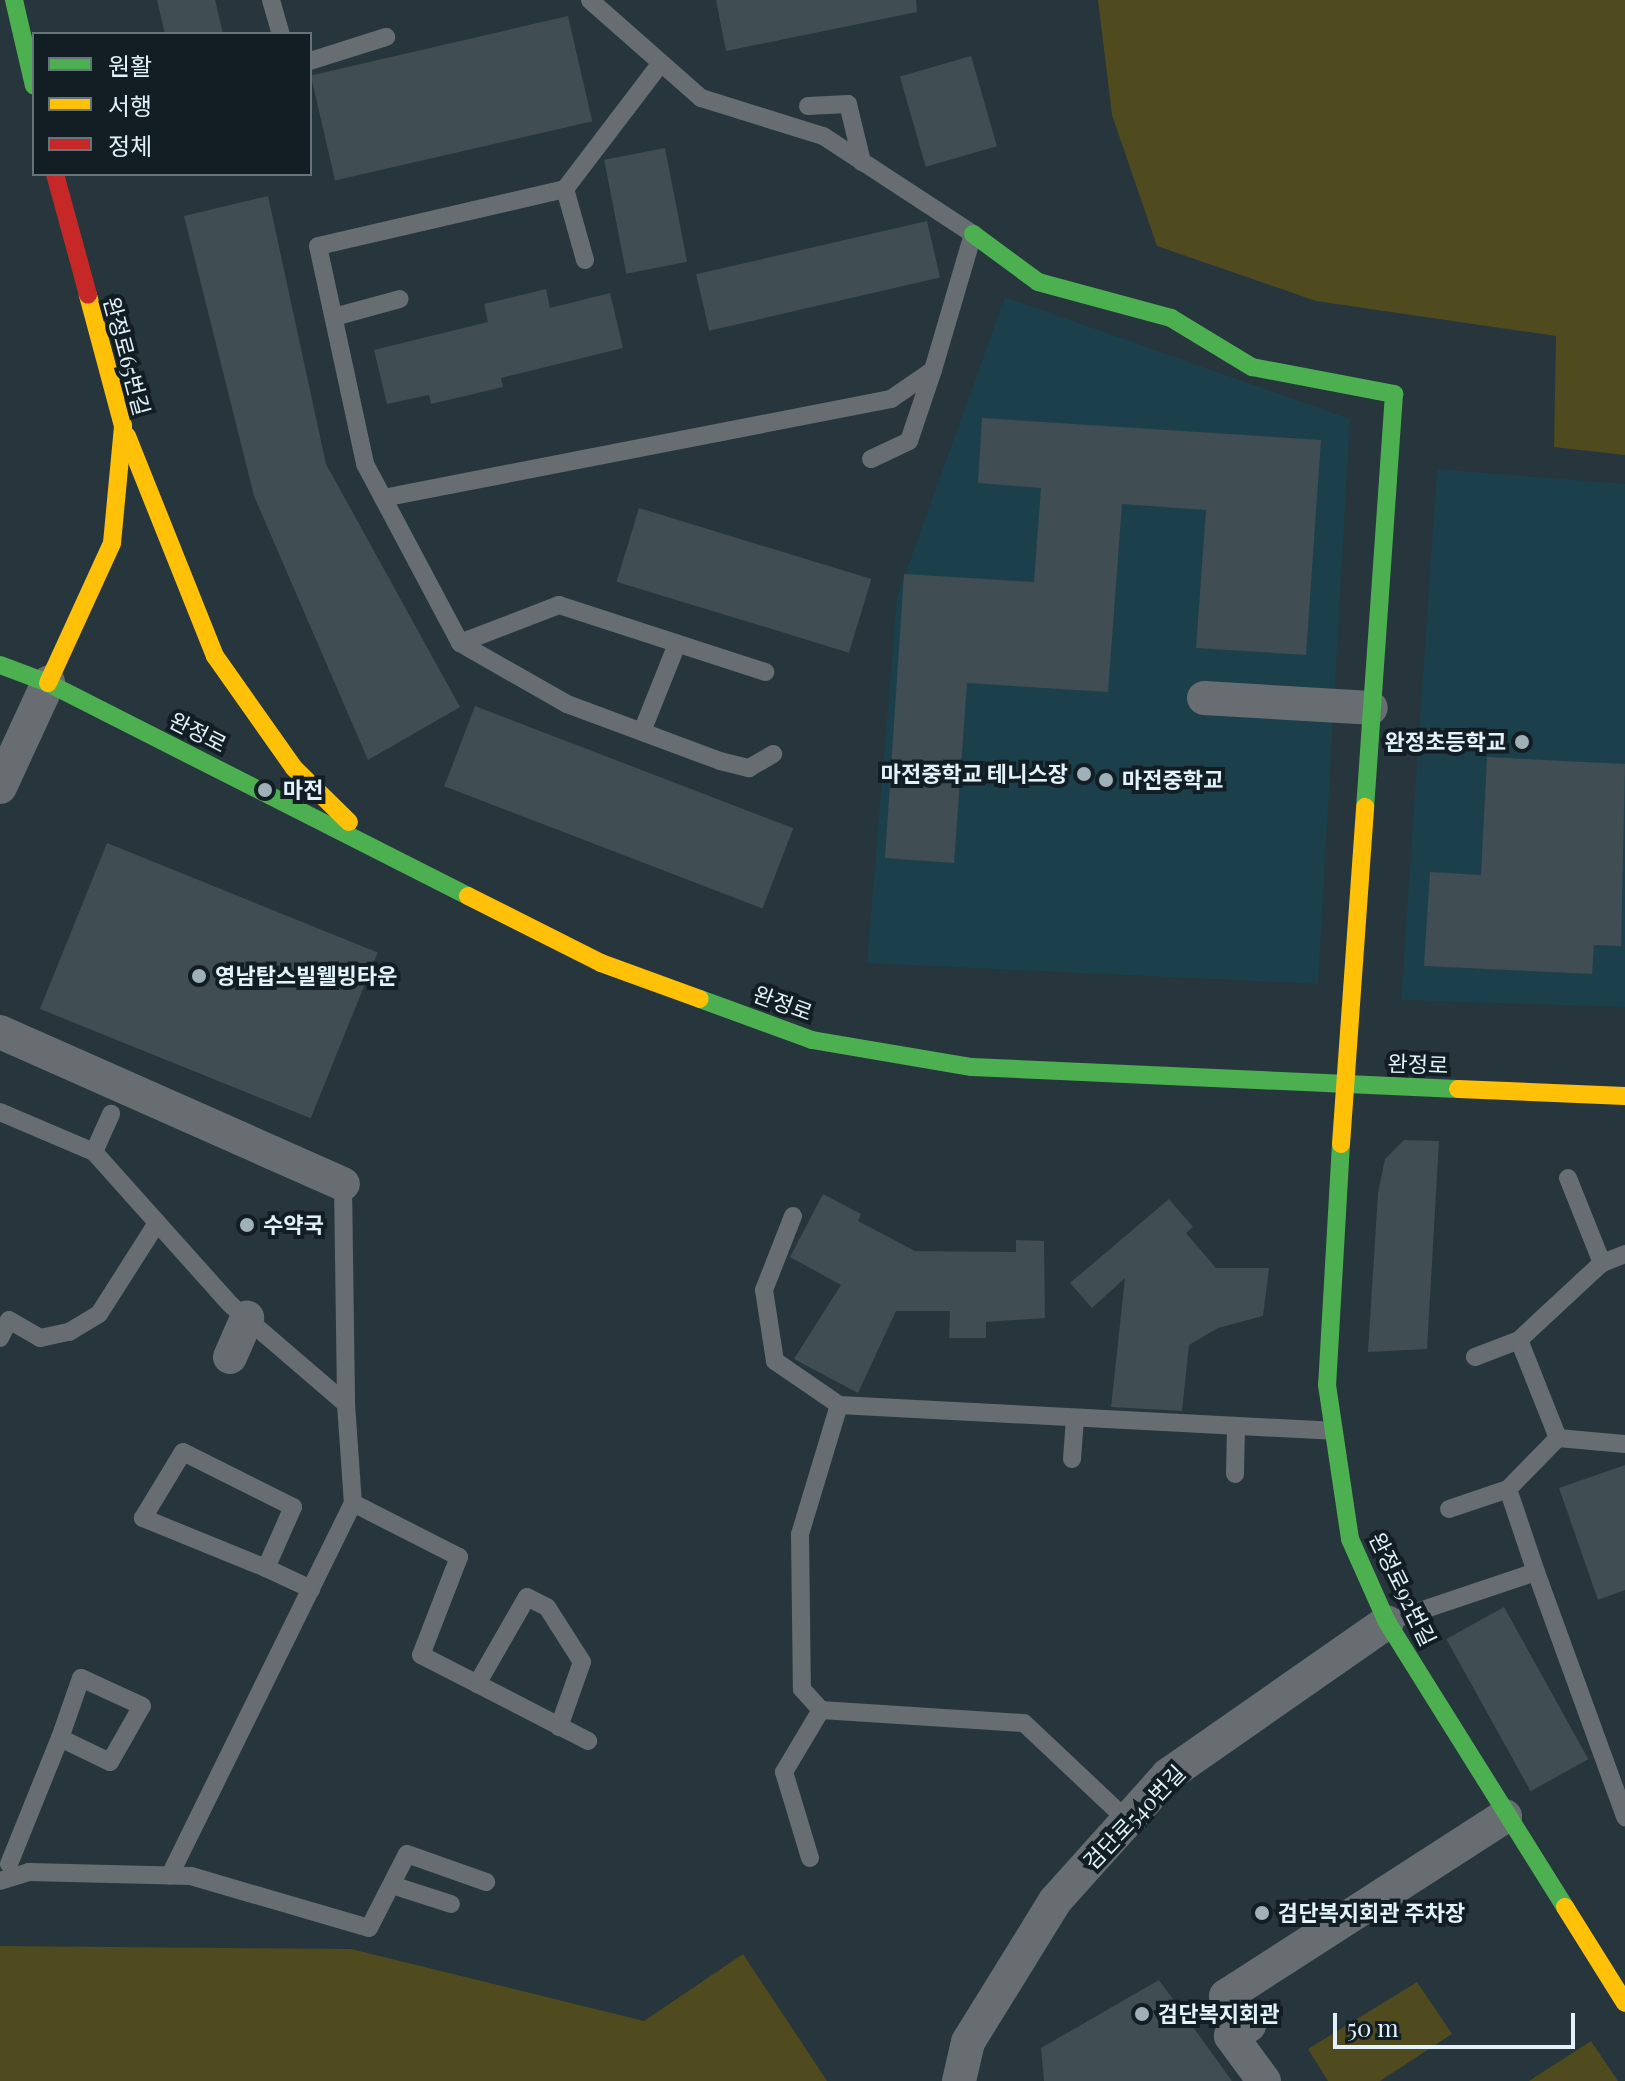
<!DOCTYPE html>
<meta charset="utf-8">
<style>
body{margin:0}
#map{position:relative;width:1625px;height:2081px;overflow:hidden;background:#26363c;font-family:"Playfair Display","Noto Sans KR",serif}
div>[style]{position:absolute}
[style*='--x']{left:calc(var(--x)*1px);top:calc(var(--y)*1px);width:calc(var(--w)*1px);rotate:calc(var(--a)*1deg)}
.built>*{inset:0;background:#1c3f4c}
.green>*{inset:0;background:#504a1f}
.building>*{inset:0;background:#404d52;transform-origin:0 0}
.lane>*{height:18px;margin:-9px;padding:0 9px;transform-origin:9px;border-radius:9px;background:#676d70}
.street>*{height:34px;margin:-17px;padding:0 17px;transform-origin:17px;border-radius:17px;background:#676d70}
.fast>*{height:18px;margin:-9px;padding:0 9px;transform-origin:9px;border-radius:9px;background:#4caf50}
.slow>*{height:18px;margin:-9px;padding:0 9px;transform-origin:9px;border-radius:9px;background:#ffc107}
.jam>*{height:18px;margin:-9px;padding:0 9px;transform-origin:9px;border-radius:9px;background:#c62828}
.dots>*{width:22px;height:22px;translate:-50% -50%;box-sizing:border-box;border:4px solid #121e24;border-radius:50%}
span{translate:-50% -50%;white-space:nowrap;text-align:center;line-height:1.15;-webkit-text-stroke:8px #121e24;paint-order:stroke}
.street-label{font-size:22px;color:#e2f2fa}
.poi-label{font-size:22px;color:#e2f2fa;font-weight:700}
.right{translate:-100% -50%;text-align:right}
.left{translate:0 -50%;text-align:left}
.legend{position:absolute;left:32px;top:32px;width:280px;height:144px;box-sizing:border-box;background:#121e24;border:2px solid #65737a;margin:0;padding:10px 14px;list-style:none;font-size:24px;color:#e2f2fa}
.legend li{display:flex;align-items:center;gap:16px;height:40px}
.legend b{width:40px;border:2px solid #65737a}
.scale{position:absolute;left:1333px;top:2013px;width:242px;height:36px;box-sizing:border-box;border:4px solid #e2f2fa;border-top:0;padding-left:10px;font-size:24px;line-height:28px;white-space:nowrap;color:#e2f2fa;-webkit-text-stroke:6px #121e24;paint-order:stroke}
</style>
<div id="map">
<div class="built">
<div style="clip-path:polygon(1005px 297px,1350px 419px,1318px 984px,867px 963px,897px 597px)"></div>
<div style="clip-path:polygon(1437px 469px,1625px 484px,1625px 1007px,1401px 1000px)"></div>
</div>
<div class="green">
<div style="clip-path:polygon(1098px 0,1625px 0,1625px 455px,1554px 447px,1556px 336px,1316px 301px,1157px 246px,1112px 115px)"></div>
<div style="clip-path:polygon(0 1946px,351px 1949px,644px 2021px,743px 1954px,827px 2081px,0 2081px)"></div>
<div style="clip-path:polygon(1417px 1982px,1452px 2034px,1380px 2081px,1328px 2081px,1308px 2049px)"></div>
<div style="clip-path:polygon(1591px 2041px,1618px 2081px,1529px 2081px)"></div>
</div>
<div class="building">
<div style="clip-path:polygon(157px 0,215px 0,223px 34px,165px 34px)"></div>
<div style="clip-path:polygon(716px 0,916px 0,917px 12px,726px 51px)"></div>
<div style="left:568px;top:16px;width:108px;height:264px;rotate:77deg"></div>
<div style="left:971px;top:56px;width:94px;height:74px;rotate:74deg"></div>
<div style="left:665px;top:148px;width:116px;height:62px;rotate:79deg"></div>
<div style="clip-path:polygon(268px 196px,326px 464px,460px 707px,368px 760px,254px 496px,184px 216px)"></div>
<div style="left:927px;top:221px;width:58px;height:237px;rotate:77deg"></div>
<div style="clip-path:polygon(546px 289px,550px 308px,610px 293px,623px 348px,501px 378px,503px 387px,431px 404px,429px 395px,387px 404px,374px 350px,488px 322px,484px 304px)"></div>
<div style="clip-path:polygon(982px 418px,1321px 440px,1306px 655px,1196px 648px,1206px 510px,1122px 504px,1108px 692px,967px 683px,954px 863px,885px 858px,904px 574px,1034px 582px,1041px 488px,978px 483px)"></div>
<div style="left:639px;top:508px;width:243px;height:77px;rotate:17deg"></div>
<div style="left:475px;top:706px;width:341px;height:86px;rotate:21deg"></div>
<div style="clip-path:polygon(1487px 757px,1625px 764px,1621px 946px,1594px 945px,1592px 974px,1424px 966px,1430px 872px,1481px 875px)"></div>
<div style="left:107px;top:843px;width:292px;height:179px;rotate:22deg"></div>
<div style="clip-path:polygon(1404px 1140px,1439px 1141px,1427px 1349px,1368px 1352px,1378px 1193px,1385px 1159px)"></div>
<div style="clip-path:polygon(823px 1194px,861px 1214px,858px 1221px,915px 1251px,1016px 1252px,1016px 1240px,1044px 1241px,1045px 1318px,986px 1322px,986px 1338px,949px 1338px,950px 1311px,896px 1311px,858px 1393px,794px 1359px,841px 1285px,790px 1257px)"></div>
<div style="clip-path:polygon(1169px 1199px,1193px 1227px,1186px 1233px,1216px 1268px,1269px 1268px,1263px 1316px,1218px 1328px,1189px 1345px,1182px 1411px,1111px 1407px,1125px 1278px,1092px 1308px,1070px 1283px)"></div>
<div style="clip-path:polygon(1625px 1465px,1625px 1590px,1598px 1600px,1559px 1488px)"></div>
<div style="left:1504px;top:1607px;width:174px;height:66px;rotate:61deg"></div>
<div style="clip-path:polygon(1159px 1980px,1232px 2081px,1044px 2081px,1041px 2048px)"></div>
</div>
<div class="lane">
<div style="--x:271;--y:0;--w:35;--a:74"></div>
<div style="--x:310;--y:61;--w:80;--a:-17.5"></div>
<div style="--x:808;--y:106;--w:40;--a:-2.9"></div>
<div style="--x:848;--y:104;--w:60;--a:76.4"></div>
<div style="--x:565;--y:189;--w:253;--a:167"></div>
<div style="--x:318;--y:246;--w:223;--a:77.8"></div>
<div style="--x:365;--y:464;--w:203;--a:62"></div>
<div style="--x:460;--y:643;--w:123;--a:29.7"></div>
<div style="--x:567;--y:704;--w:163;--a:20.4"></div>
<div style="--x:720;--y:761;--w:30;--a:14"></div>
<div style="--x:749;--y:768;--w:28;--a:-30"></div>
<div style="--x:585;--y:260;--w:74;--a:-105.7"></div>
<div style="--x:565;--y:189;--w:158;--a:-52.7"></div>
<div style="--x:334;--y:317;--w:68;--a:-15.3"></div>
<div style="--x:871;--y:459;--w:42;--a:-25.3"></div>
<div style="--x:909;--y:441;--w:75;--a:-71.3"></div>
<div style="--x:383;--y:498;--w:518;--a:-11.03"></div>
<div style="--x:891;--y:399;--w:51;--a:-34.6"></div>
<div style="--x:933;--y:370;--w:142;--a:-73.6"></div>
<div style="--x:973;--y:234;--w:179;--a:-146.8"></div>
<div style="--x:823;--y:136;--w:128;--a:-162.7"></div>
<div style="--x:701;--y:98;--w:148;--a:-138.6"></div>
<div style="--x:460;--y:643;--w:106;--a:-21"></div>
<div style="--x:559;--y:605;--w:217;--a:18"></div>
<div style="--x:643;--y:729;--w:92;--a:-68.2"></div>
<div style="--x:0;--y:1112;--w:102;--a:23.1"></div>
<div style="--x:94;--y:1152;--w:205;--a:48.2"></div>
<div style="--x:231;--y:1305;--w:152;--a:40.7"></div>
<div style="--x:346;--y:1404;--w:99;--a:86"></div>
<div style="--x:353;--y:1503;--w:415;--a:116.2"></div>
<div style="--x:94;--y:1152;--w:42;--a:-65.9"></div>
<div style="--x:1568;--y:1178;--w:92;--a:68.2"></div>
<div style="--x:343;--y:1184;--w:220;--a:89.2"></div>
<div style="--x:793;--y:1216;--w:79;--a:111.4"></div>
<div style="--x:764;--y:1290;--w:72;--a:81.2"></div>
<div style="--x:775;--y:1361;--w:78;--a:34.5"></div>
<div style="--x:839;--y:1405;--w:494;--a:3"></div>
<div style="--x:0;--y:1338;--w:20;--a:-63"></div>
<div style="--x:9;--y:1320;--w:36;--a:30"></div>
<div style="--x:40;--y:1338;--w:30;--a:-12"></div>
<div style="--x:69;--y:1332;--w:35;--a:-31"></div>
<div style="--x:99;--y:1314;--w:108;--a:-57.5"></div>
<div style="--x:1475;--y:1357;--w:47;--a:-21.1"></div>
<div style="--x:839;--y:1405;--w:135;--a:106.8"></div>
<div style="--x:800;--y:1534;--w:155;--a:89.3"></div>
<div style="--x:802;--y:1689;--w:28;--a:48"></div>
<div style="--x:821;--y:1710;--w:203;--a:3.7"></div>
<div style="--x:1024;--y:1723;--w:141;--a:43.3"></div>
<div style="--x:1558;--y:1438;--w:67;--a:5.1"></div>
<div style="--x:1072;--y:1459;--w:41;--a:-85.8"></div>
<div style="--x:1235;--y:1474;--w:48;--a:-88.8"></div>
<div style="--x:1508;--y:1489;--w:71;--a:-45.6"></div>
<div style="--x:1558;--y:1438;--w:105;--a:-111.7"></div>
<div style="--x:1519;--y:1340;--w:113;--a:-42.9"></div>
<div style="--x:1602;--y:1263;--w:25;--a:-21"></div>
<div style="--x:353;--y:1503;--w:119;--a:27"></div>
<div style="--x:459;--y:1557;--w:105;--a:111.2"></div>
<div style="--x:421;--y:1655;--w:188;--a:27.2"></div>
<div style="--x:1449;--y:1509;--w:62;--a:-18.7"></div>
<div style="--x:1508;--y:1489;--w:88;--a:71.4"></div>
<div style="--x:266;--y:1568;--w:133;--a:-157.9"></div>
<div style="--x:143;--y:1518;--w:77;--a:-58.8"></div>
<div style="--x:183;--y:1452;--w:123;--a:26.6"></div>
<div style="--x:293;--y:1507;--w:67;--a:113.9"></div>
<div style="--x:266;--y:1568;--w:50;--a:25"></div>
<div style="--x:1387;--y:1622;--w:157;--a:-18.6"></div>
<div style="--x:1536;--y:1572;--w:261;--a:70"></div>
<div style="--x:477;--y:1684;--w:100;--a:-60.1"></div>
<div style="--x:527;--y:1597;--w:22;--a:27"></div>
<div style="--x:547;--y:1607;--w:65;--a:57.5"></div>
<div style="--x:582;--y:1662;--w:69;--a:109.5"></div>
<div style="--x:810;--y:1858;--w:90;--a:-106.8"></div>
<div style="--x:784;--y:1772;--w:72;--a:-59.2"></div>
<div style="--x:9;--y:1864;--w:136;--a:-68"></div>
<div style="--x:60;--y:1738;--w:55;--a:25.6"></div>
<div style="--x:110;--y:1762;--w:64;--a:-60.3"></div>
<div style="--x:142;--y:1706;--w:67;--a:-155.3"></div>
<div style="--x:81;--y:1678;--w:64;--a:109.3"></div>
<div style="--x:0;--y:1881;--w:30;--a:-17"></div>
<div style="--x:29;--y:1872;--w:162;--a:1.4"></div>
<div style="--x:191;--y:1876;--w:185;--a:16.3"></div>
<div style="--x:369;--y:1928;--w:83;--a:-62.8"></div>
<div style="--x:407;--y:1854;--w:84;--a:19.5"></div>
<div style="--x:392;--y:1885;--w:62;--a:17.9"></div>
</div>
<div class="street">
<div style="--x:1204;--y:698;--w:167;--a:3.4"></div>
<div style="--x:0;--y:787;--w:115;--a:-65.2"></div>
<div style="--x:0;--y:1032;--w:375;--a:23.9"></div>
<div style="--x:230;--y:1357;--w:43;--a:-66.4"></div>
<div style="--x:959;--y:2081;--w:40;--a:-77"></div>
<div style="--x:968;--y:2042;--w:166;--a:-58.3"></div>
<div style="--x:1055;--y:1901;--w:169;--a:-48.1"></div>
<div style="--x:1168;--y:1775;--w:267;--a:-34.9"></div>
<div style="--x:1264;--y:2081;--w:56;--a:-126.3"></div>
<div style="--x:1231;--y:2036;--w:21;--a:-31"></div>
<div style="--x:1249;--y:2025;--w:37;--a:-128"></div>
<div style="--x:1226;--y:1996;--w:332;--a:-32.8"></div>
</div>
<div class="fast">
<div style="--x:14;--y:0;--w:88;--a:76.9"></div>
<div style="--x:973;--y:234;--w:81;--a:36.4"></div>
<div style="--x:1038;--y:282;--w:138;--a:15.1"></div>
<div style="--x:1171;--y:318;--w:95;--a:31.2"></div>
<div style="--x:1252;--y:367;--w:145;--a:10.8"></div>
<div style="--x:1394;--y:394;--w:414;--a:94"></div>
<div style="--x:0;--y:665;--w:51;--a:20.6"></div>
<div style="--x:48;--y:683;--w:471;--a:26.9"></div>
<div style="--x:700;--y:999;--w:119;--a:20.1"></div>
<div style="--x:812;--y:1040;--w:162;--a:9.6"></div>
<div style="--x:972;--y:1067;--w:486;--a:2.6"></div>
<div style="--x:1341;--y:1144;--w:241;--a:93.3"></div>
<div style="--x:1327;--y:1385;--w:156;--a:81.5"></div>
<div style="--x:1350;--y:1539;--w:91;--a:66"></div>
<div style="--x:1387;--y:1622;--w:336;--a:58"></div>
</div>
<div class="slow">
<div style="--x:127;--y:436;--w:237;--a:68.2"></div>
<div style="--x:215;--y:656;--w:137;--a:54.8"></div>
<div style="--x:294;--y:768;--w:77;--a:44.5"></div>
<div style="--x:48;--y:683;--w:154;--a:-65.4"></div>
<div style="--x:112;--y:543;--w:118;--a:-84.6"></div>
<div style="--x:123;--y:426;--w:136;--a:-105"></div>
<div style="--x:468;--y:896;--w:149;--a:26.7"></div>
<div style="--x:601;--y:963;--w:105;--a:20"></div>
<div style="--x:1458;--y:1089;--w:167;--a:2.4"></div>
<div style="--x:1341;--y:1144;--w:338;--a:-85.9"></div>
<div style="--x:1565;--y:1907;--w:113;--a:58"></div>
</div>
<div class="jam">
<div style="--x:55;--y:174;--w:125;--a:74.7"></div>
</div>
<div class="dots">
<div style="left:1522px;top:742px;background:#a0b0b8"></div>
<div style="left:1084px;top:774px;background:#a0b0b8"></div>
<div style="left:1106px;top:780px;background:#a0b0b8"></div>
<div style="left:265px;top:790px;background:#a0b0b8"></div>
<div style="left:199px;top:976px;background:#a0b0b8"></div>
<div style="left:247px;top:1225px;background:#a0b0b8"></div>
<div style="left:1262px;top:1913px;background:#a0b0b8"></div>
<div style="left:1142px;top:2014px;background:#a0b0b8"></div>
</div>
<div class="street-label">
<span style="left:127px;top:356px;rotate:75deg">완정로65번길</span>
<span style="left:198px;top:732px;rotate:27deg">완정로</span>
<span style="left:783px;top:1003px;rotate:20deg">완정로</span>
<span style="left:1418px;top:1064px;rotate:2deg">완정로</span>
<span style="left:1403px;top:1589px;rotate:64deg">완정로92번길</span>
<span style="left:1134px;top:1817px;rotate:-46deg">검단로540번길</span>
</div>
<div class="poi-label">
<span class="right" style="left:1506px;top:742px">완정초등학교</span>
<span class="right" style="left:1068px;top:774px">마전중학교 테니스장</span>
<span class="left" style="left:1122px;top:780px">마전중학교</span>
<span class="left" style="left:283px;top:790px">마전</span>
<span class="left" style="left:215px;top:976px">영남탑스빌웰빙타운</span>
<span class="left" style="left:263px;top:1225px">수약국</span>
<span class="left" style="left:1278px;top:1913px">검단복지회관 주차장</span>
<span class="left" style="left:1158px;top:2014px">검단복지회관</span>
</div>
<ul class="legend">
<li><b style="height:10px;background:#4caf50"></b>원활</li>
<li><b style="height:10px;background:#ffc107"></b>서행</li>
<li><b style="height:10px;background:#c62828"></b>정체</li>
</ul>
<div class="scale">50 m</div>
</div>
